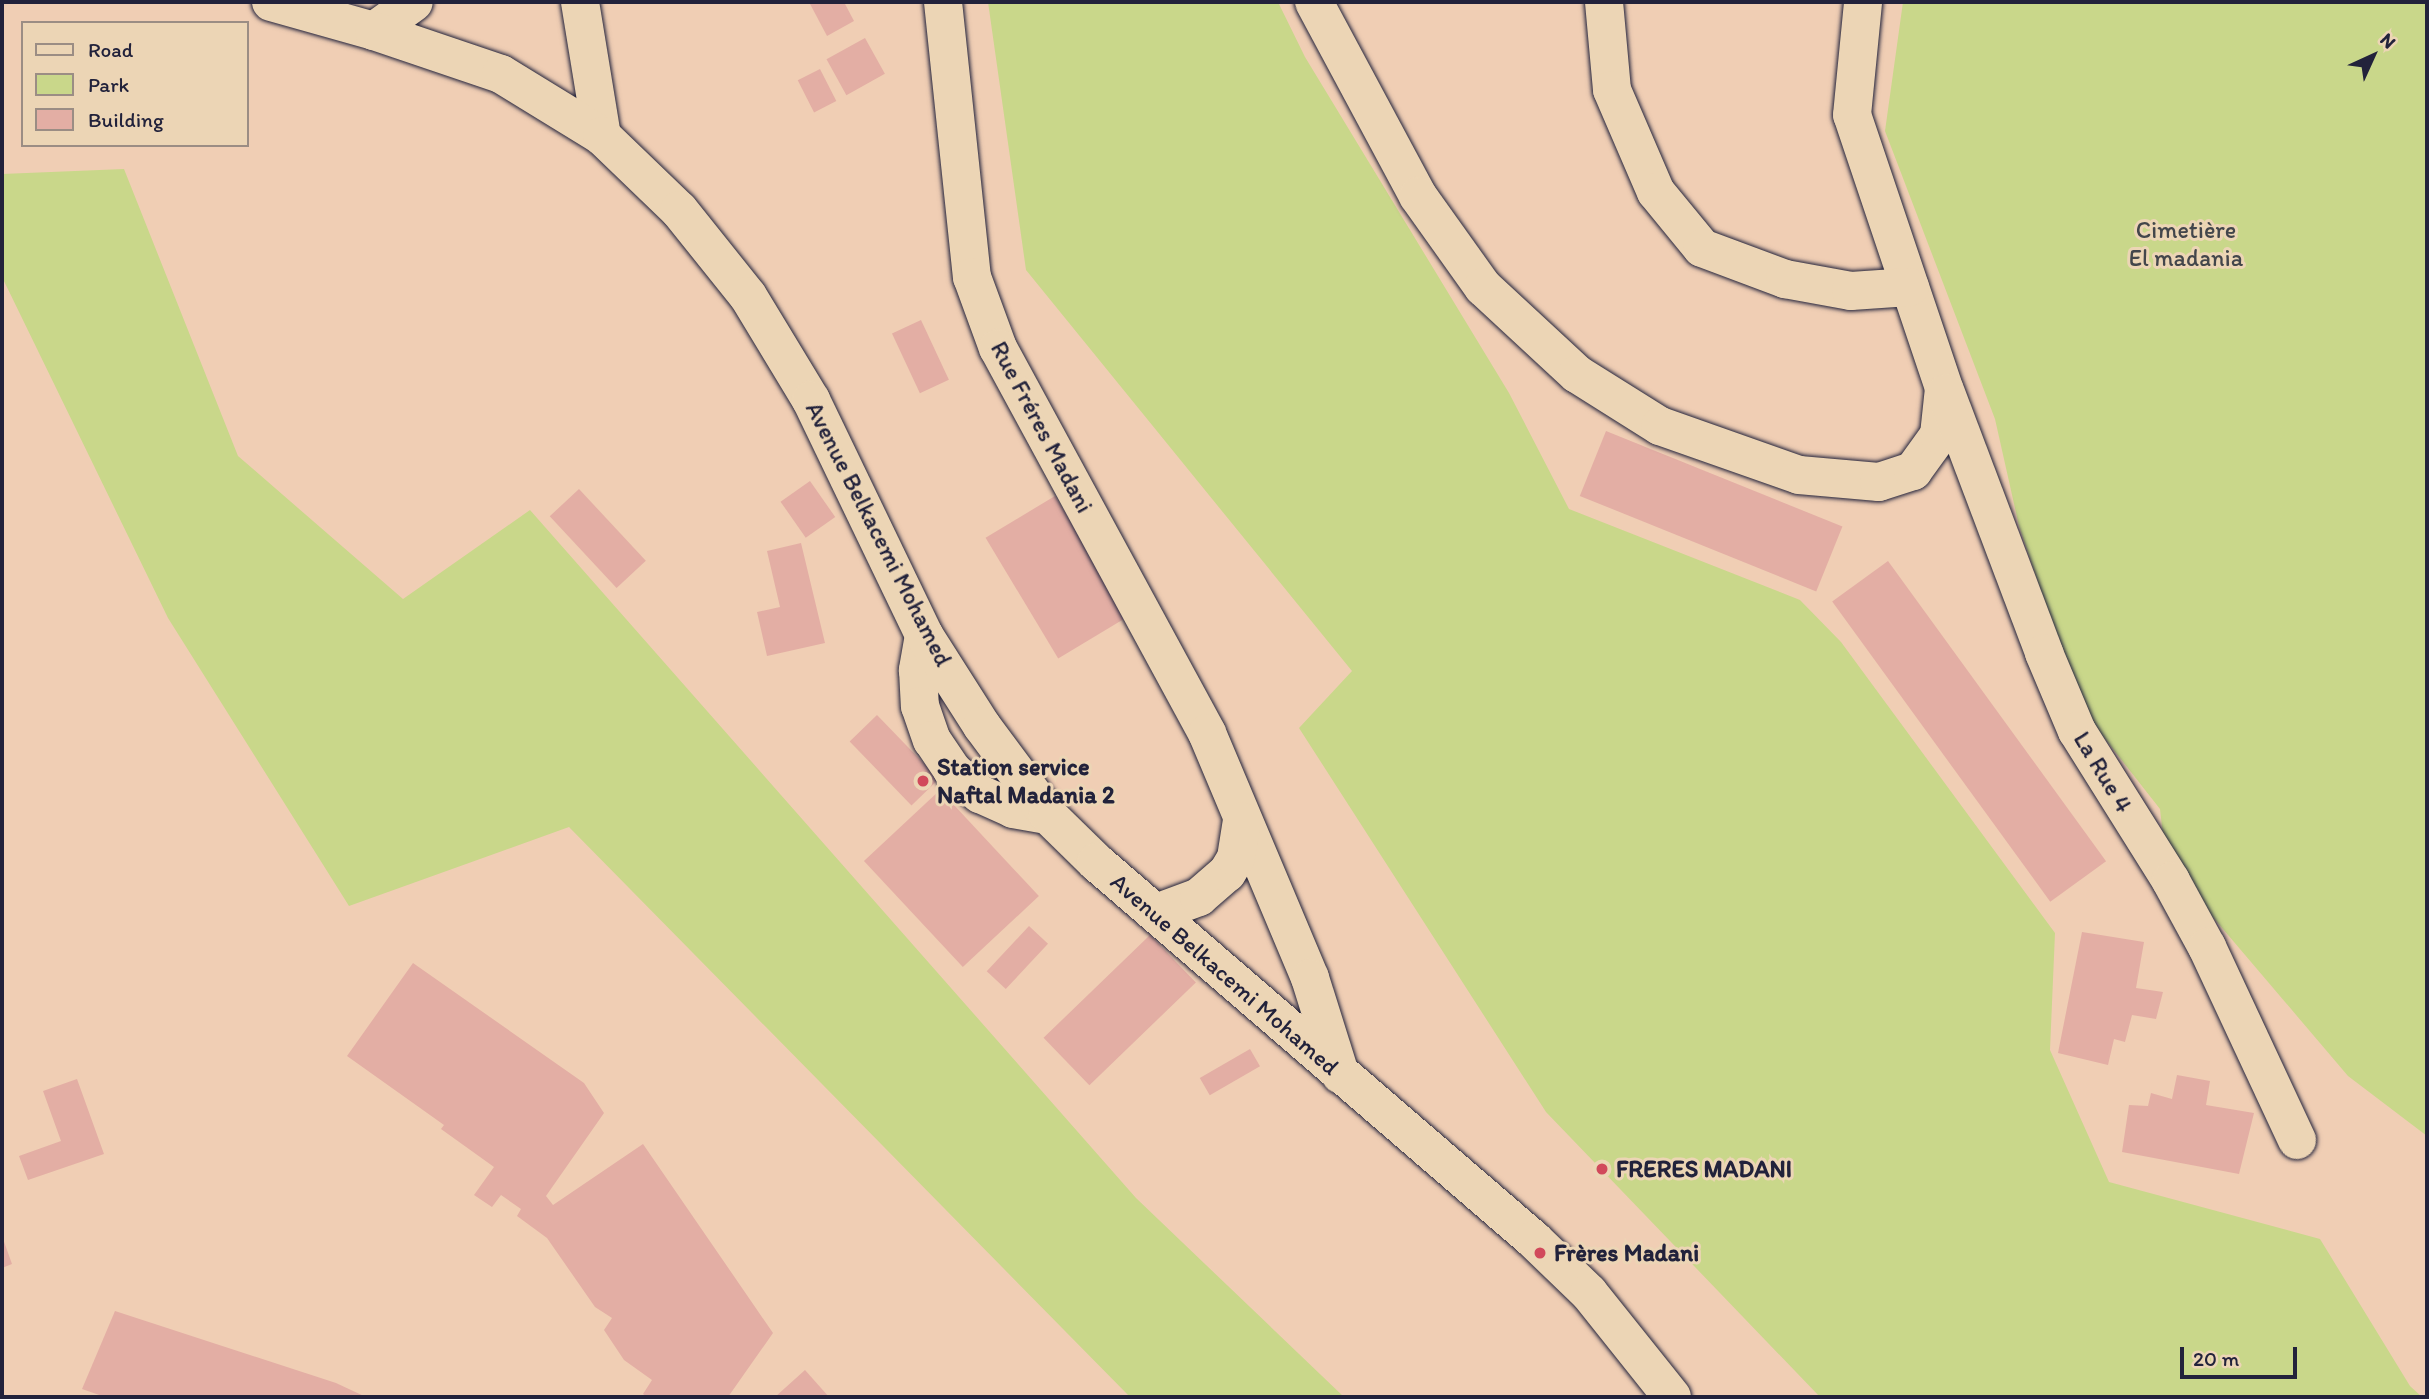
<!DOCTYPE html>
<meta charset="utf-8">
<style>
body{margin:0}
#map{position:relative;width:2429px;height:1399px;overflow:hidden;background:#f0ceb4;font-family:Itim,sans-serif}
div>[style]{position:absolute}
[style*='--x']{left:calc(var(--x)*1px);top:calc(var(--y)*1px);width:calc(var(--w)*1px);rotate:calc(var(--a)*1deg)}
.green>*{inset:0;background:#c9d78a}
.building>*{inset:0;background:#e3aea4;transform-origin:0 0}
.roads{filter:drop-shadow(0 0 2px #22223b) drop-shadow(0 0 2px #22223b)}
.minor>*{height:38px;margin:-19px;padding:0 19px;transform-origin:19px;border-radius:19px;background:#ecd5b5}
.major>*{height:38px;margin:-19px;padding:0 19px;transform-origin:19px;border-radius:19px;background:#ecd5b5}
.dots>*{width:19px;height:19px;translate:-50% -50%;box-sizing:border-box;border:4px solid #ecd5b5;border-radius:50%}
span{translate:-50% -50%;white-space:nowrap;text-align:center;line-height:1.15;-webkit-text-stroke:6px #ecd5b5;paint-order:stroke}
.park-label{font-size:24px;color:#43464b}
.street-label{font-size:24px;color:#22223b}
.poi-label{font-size:24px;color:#22223b;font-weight:700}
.left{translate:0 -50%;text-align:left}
.frame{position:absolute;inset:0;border:4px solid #22223b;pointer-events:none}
.legend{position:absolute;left:21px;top:21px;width:228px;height:126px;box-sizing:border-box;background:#ecd5b5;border:2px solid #9b8d84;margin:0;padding:9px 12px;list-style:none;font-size:21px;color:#22223b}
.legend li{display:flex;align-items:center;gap:14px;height:35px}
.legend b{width:35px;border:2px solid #9b8d84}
.north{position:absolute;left:2338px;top:21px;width:70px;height:70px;-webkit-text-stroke:5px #ecd5b5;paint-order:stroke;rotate:45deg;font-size:19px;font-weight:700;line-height:28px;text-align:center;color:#22223b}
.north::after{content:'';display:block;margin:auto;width:24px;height:32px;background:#22223b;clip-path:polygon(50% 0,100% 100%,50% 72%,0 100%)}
.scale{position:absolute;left:2180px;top:1347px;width:117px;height:32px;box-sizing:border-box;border:4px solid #22223b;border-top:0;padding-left:9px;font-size:21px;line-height:24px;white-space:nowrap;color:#22223b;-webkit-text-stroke:5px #ecd5b5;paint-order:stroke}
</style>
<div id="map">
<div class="green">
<div style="clip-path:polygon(988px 2px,1278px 2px,1305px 57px,1509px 393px,1569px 509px,1800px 600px,1841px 642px,2055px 933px,2050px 1050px,2109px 1182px,2320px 1239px,2410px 1386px,2422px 1397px,1820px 1397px,1546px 1112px,1299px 728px,1352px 671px,1026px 270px)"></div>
<div style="clip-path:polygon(1903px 2px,2427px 2px,2427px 1136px,2348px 1076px,2166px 862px,2160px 809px,2080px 707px,2019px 526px,1995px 419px,1885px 131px)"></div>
<div style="clip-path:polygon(124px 169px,238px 456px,403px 599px,530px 510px,1136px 1198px,1344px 1397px,1130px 1397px,569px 827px,349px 906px,168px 618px,2px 277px,2px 174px)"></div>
</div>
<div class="building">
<div style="clip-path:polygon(809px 2px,844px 2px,854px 21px,827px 36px)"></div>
<div style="left:865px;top:38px;width:41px;height:44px;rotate:61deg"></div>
<div style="left:820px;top:69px;width:36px;height:25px;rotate:63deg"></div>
<div style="left:921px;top:320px;width:66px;height:32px;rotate:65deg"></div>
<div style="left:1606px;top:431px;width:255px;height:70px;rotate:22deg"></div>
<div style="left:810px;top:481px;width:44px;height:36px;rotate:55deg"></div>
<div style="left:579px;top:489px;width:98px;height:40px;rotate:47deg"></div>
<div style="left:1055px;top:496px;width:141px;height:81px;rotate:59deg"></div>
<div style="clip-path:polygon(801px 543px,825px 643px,767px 656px,757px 612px,780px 607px,767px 551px)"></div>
<div style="left:1888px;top:561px;width:371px;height:69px;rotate:54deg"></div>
<div style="left:877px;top:715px;width:89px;height:38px;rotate:46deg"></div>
<div style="left:940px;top:790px;width:145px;height:104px;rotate:47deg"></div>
<div style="left:1029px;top:926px;width:26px;height:62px;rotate:43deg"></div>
<div style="clip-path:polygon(2082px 932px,2144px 942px,2136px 988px,2163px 992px,2156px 1019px,2132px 1015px,2125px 1042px,2114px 1039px,2108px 1065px,2058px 1053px)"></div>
<div style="left:1150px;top:935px;width:66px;height:148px;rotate:46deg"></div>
<div style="clip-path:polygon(413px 963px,584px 1083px,604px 1113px,546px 1196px,553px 1205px,643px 1144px,773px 1333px,728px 1397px,647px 1397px,643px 1394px,652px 1380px,624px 1360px,604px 1330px,612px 1318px,595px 1307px,547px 1238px,517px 1216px,521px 1209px,501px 1195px,492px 1207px,474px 1195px,494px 1167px,441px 1129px,444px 1125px,347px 1056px)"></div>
<div style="left:1250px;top:1049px;width:20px;height:58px;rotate:60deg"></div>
<div style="clip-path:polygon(2177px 1075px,2210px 1081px,2206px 1105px,2254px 1113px,2239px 1174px,2122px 1152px,2129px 1105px,2148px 1106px,2151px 1093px,2172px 1099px)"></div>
<div style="clip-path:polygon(77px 1079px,104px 1154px,28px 1180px,19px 1156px,61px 1141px,43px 1091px)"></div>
<div style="clip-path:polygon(2px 1236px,12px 1264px,2px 1268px)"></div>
<div style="clip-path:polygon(115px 1311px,336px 1383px,366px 1397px,105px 1397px,82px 1389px)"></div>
<div style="clip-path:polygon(805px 1370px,829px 1397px,775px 1397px)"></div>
</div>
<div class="roads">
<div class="minor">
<div style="--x:580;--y:2;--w:136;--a:80.7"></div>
<div style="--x:943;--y:2;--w:277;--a:84"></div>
<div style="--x:972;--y:277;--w:76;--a:69.9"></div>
<div style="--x:998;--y:348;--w:438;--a:61.5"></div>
<div style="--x:1207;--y:733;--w:266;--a:67.2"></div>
<div style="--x:1310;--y:978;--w:101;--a:72.6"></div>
<div style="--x:1314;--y:2;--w:220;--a:61.8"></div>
<div style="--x:1418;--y:196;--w:112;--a:54.5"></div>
<div style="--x:1483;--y:287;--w:128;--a:42.8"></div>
<div style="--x:1577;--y:374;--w:98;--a:32.1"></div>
<div style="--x:1660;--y:426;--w:147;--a:19.4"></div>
<div style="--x:1799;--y:475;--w:80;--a:5"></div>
<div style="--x:1879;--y:482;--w:36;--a:-18"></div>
<div style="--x:1913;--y:471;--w:44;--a:-54.2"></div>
<div style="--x:1939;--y:435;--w:47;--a:-83.9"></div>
<div style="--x:1944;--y:388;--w:288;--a:-108.6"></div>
<div style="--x:1852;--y:115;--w:114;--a:-84.4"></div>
<div style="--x:1604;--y:2;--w:88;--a:84.8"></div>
<div style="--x:1612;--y:90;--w:111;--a:66.7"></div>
<div style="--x:1656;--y:192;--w:72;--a:50.6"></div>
<div style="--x:1702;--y:248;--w:89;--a:20.5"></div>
<div style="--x:1785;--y:279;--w:67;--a:10.3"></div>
<div style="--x:1851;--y:291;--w:59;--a:-3.9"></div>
<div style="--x:374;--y:31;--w:49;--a:-35.9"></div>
<div style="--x:1946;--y:393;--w:278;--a:69.3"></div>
<div style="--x:2044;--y:653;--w:85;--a:67.1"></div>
<div style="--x:2077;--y:731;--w:177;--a:57.9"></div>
<div style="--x:2171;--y:881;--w:75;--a:61.4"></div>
<div style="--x:2207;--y:947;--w:213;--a:65"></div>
<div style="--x:924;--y:635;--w:36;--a:100"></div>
<div style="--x:918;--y:670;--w:36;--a:87"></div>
<div style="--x:920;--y:706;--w:36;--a:71"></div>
<div style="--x:932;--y:740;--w:36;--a:56"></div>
<div style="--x:952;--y:770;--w:37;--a:41"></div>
<div style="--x:980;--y:794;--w:36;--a:24"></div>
<div style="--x:1013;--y:809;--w:36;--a:10"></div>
<div style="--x:1156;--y:913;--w:46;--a:-20.4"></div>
<div style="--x:1199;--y:897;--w:37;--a:-41"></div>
<div style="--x:1227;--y:873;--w:17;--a:-59"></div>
<div style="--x:1236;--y:858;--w:37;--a:-81"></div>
</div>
<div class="major">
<div style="--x:271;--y:2;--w:107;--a:15.7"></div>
<div style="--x:374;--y:31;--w:134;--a:18.7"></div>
<div style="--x:501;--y:74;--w:119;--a:31.5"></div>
<div style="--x:602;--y:136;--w:107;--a:43.9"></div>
<div style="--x:679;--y:210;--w:110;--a:51.3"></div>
<div style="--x:748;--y:296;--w:122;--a:58.8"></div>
<div style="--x:811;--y:400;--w:261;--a:64.3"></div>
<div style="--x:924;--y:635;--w:108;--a:57.5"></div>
<div style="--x:982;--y:726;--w:111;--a:53.4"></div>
<div style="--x:1048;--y:815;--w:67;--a:44.4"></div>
<div style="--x:1096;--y:862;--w:579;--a:40.79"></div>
<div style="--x:1534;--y:1240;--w:76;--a:43.9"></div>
<div style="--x:1589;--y:1293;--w:133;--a:51.4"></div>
</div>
</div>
<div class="dots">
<div style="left:923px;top:781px;background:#d1495b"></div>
<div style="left:1602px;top:1169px;background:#d1495b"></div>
<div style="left:1540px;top:1253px;background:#d1495b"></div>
</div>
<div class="park-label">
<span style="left:2186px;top:244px">Cimetière<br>El madania</span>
</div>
<div class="street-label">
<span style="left:1042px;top:427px;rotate:62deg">Rue Fréres Madani</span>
<span style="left:879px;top:534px;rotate:63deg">Avenue Belkacemi Mohamed</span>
<span style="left:2103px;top:772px;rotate:59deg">La Rue 4</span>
<span style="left:1225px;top:974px;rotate:41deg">Avenue Belkacemi Mohamed</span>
</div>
<div class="poi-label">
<span class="left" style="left:937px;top:781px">Station service<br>Naftal Madania 2</span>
<span class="left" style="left:1616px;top:1169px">FRERES MADANI</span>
<span class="left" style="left:1554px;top:1253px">Frères Madani</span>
</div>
<div class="frame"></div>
<ul class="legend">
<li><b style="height:9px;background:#ecd5b5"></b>Road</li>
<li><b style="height:19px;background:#c9d78a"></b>Park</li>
<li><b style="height:19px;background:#e3aea4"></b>Building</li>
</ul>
<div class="north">N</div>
<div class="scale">20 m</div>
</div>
